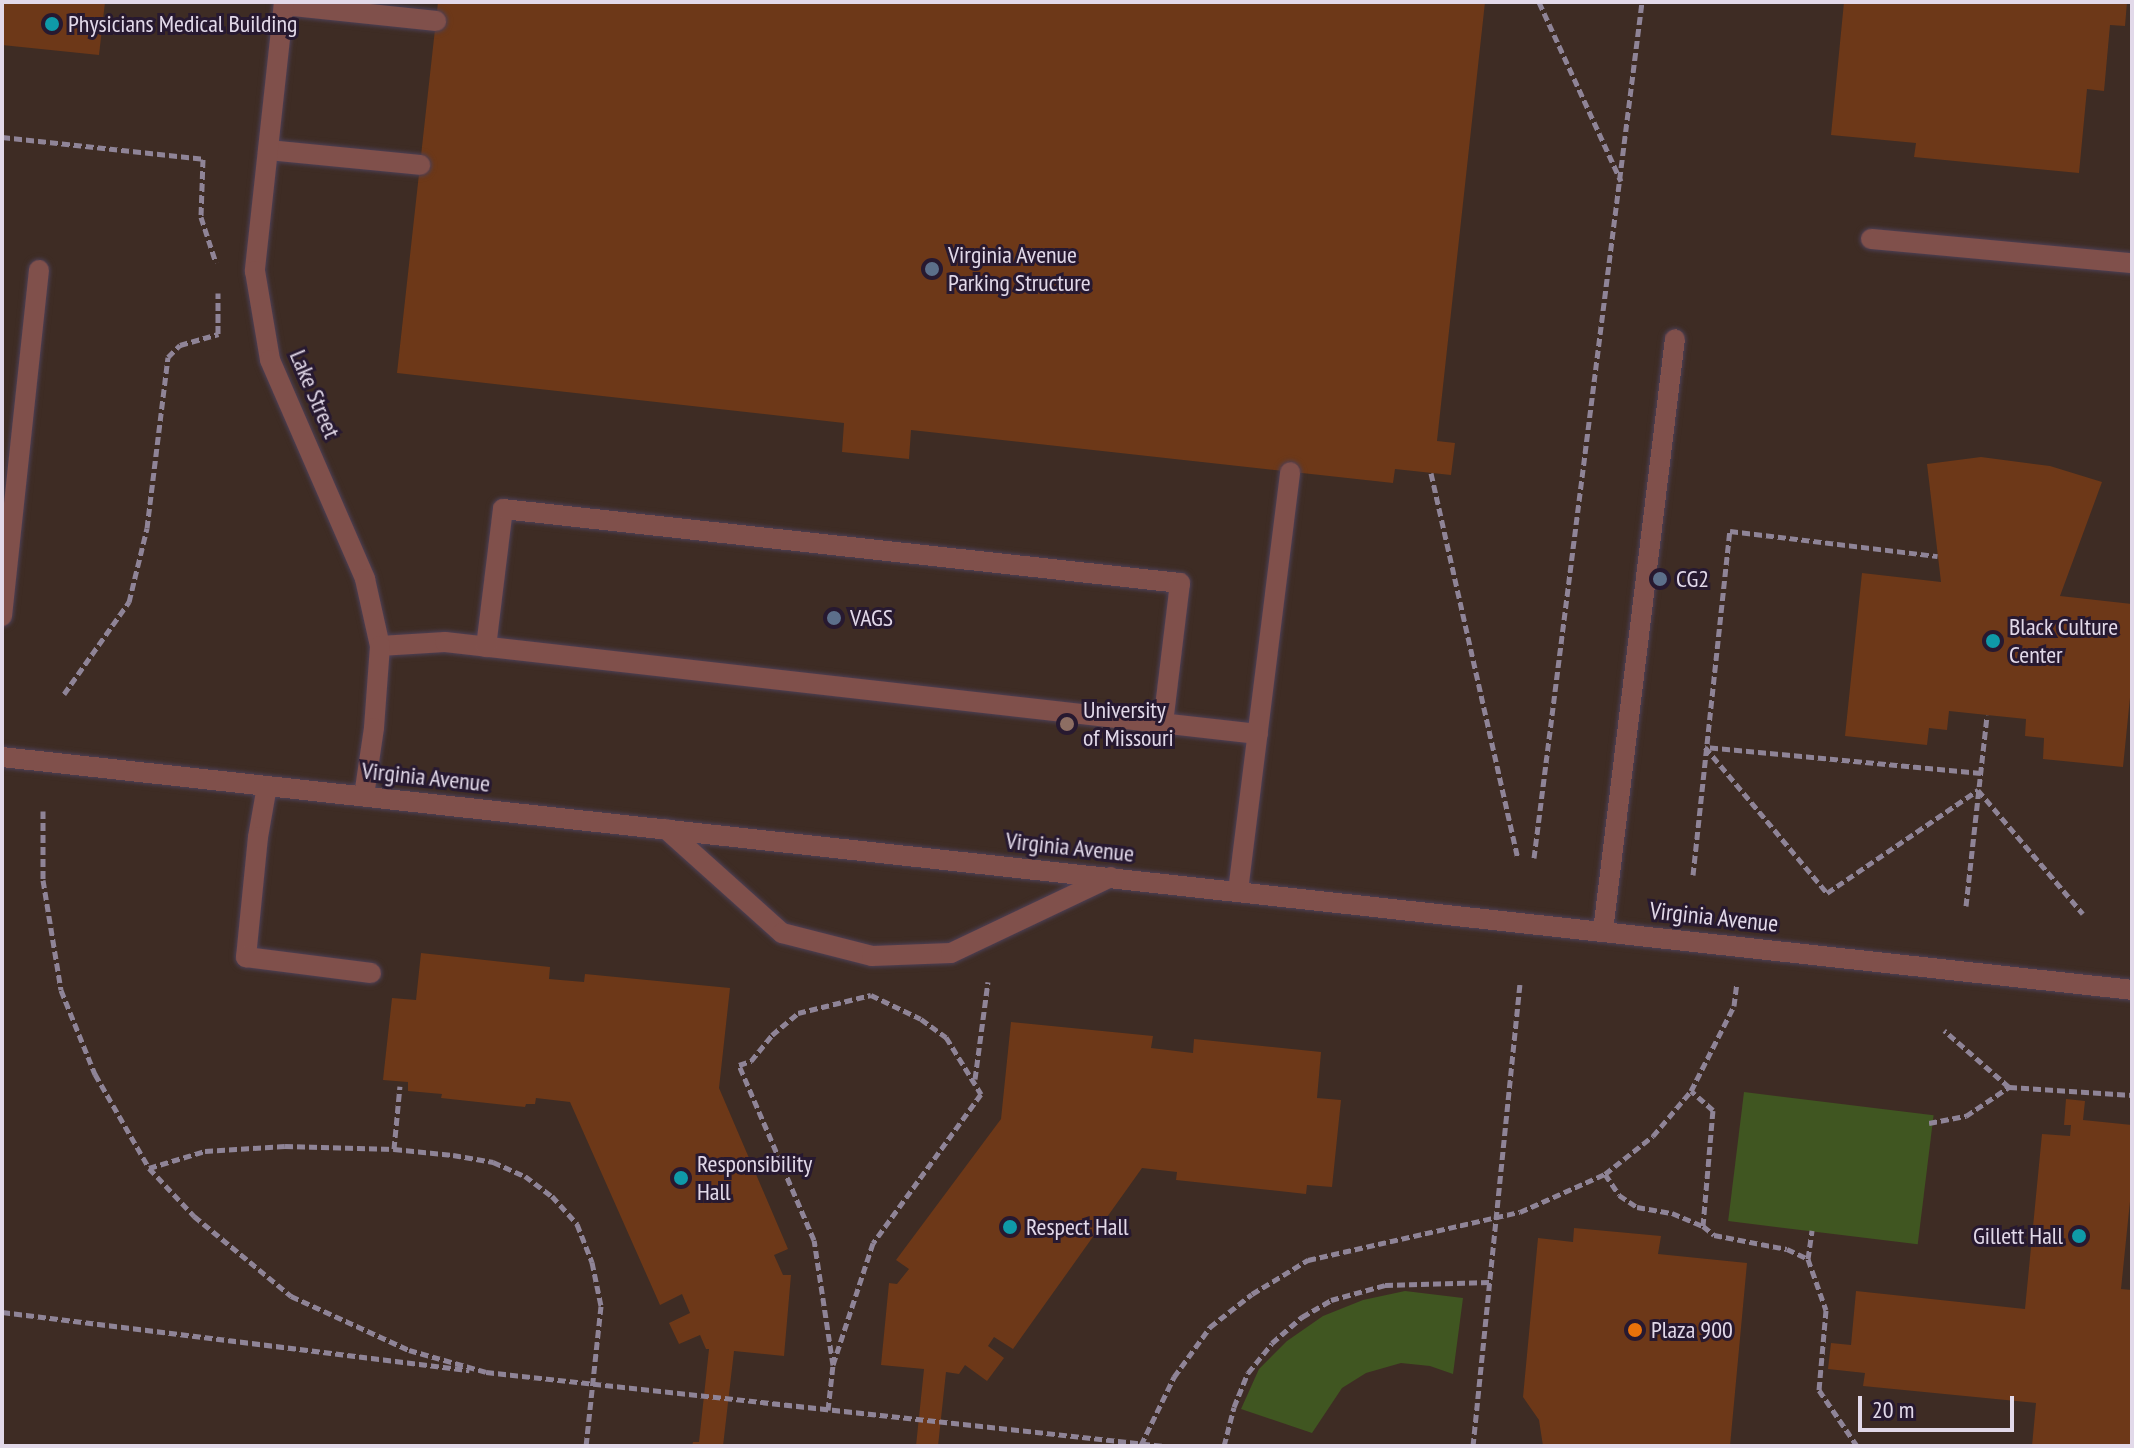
<!DOCTYPE html>
<style>
body{margin:0}
#map{position:relative;width:2134px;height:1448px;overflow:hidden;background:#31233a;font-family:"PT Sans Narrow",sans-serif}
div>[style]{position:absolute}
[style*='--x']{left:calc(var(--x)*1px);top:calc(var(--y)*1px);width:calc(var(--w)*1px);rotate:calc(var(--a)*1deg)}
.education>*{inset:0;background:#3e2c24;transform-origin:0 0}
.green>*{inset:0;background:#405621;transform-origin:0 0}
.building>*{inset:0;background:#6d3818}
.path>*{height:5px;margin-top:-2.5px;transform-origin:0;background:repeating-linear-gradient(90deg,#8f8497 0 8px,transparent 0 12px)}
.roads{filter:drop-shadow(0 0 2px #4d4056) drop-shadow(0 0 2px #4d4056)}
.lane>*{height:20px;margin:-10px;padding:0 10px;transform-origin:10px;border-radius:10px;background:#80504b}
.street>*{height:20px;margin:-10px;padding:0 10px;transform-origin:10px;border-radius:10px;background:#80504b}
.dots>*{width:22px;height:22px;translate:-50% -50%;box-sizing:border-box;border:4px solid #271930;border-radius:50%}
span{translate:-50% -50%;white-space:nowrap;text-align:center;line-height:1.15;-webkit-text-stroke:6px #271930;paint-order:stroke}
.poi-label{font-size:24px;color:#e2d9e9}
.left{translate:0 -50%;text-align:left}
.right{translate:-100% -50%;text-align:right}
.street-label{font-size:24px;color:#e2d9e9}
.frame{position:absolute;inset:0;border:4px solid #e2d9e9;pointer-events:none}
.scale{position:absolute;left:1858px;top:1396px;width:156px;height:36px;box-sizing:border-box;border:4px solid #e2d9e9;border-top:0;padding-left:10px;font-size:24px;line-height:28px;white-space:nowrap;color:#e2d9e9;-webkit-text-stroke:6px #271930;paint-order:stroke}
</style>
<div id="map">
<div class="education">
<div style="left:2px;top:2px;width:2130px;height:1444px"></div>
</div>
<div class="green">
<div style="left:1744px;top:1092px;width:191px;height:130px;rotate:7deg"></div>
<div style="clip-path:polygon(1405px 1291px,1463px 1298px,1453px 1374px,1430px 1366px,1401px 1363px,1366px 1373px,1342px 1388px,1312px 1433px,1241px 1409px,1259px 1369px,1287px 1341px,1323px 1316px,1363px 1300px)"></div>
</div>
<div class="building">
<div style="clip-path:polygon(2px 2px,105px 2px,99px 55px,2px 45px)"></div>
<div style="clip-path:polygon(438px 2px,1485px 2px,1437px 441px,1455px 443px,1451px 475px,1395px 469px,1393px 483px,911px 430px,909px 459px,842px 452px,844px 423px,397px 373px)"></div>
<div style="clip-path:polygon(1844px 2px,2127px 2px,2125px 26px,2110px 25px,2104px 91px,2087px 89px,2079px 173px,1914px 157px,1916px 143px,1831px 135px)"></div>
<div style="clip-path:polygon(1981px 457px,2050px 466px,2102px 482px,2060px 596px,2132px 604px,2132px 678px,2123px 767px,2043px 759px,2044px 738px,2025px 736px,2026px 719px,1987px 715px,1949px 711px,1947px 730px,1929px 728px,1927px 745px,1845px 736px,1862px 573px,1941px 582px,1927px 464px)"></div>
<div style="clip-path:polygon(421px 953px,550px 967px,549px 979px,584px 982px,585px 974px,730px 988px,719px 1088px,788px 1249px,774px 1255px,783px 1275px,791px 1275px,784px 1356px,734px 1351px,723px 1446px,692px 1446px,693px 1442px,699px 1442px,709px 1349px,706px 1349px,700px 1335px,679px 1344px,669px 1323px,690px 1313px,682px 1294px,660px 1305px,570px 1102px,536px 1098px,535px 1104px,526px 1104px,525px 1107px,441px 1098px,442px 1094px,408px 1091px,408px 1082px,383px 1080px,392px 998px,416px 1000px)"></div>
<div style="clip-path:polygon(1011px 1022px,1153px 1036px,1151px 1048px,1193px 1053px,1194px 1039px,1321px 1052px,1317px 1098px,1341px 1100px,1332px 1187px,1307px 1185px,1306px 1194px,1176px 1180px,1177px 1172px,1142px 1168px,1013px 1349px,994px 1337px,988px 1346px,1004px 1358px,987px 1381px,965px 1365px,959px 1374px,946px 1372px,938px 1446px,916px 1446px,924px 1369px,881px 1365px,889px 1283px,897px 1284px,909px 1269px,896px 1260px,1001px 1119px)"></div>
<div style="clip-path:polygon(2066px 1099px,2085px 1101px,2083px 1120px,2132px 1125px,2132px 1182px,2121px 1289px,2132px 1290px,2131px 1446px,2032px 1446px,2036px 1403px,1863px 1386px,1865px 1373px,1828px 1369px,1831px 1343px,1851px 1345px,1856px 1291px,2025px 1309px,2042px 1134px,2070px 1136px,2071px 1125px,2064px 1125px)"></div>
<div style="clip-path:polygon(1574px 1228px,1661px 1236px,1658px 1254px,1747px 1263px,1730px 1446px,1543px 1446px,1539px 1420px,1523px 1397px,1538px 1238px,1573px 1242px)"></div>
</div>
<div class="path">
<div style="--x:1539;--y:2;--w:197;--a:65.4"></div>
<div style="--x:2;--y:137;--w:202;--a:6.2"></div>
<div style="--x:203;--y:159;--w:58;--a:92"></div>
<div style="--x:201;--y:217;--w:48;--a:71.9"></div>
<div style="--x:1431;--y:473;--w:393;--a:77.3"></div>
<div style="--x:64;--y:694;--w:113;--a:-54.8"></div>
<div style="--x:129;--y:602;--w:76;--a:-76.3"></div>
<div style="--x:147;--y:528;--w:172;--a:-83"></div>
<div style="--x:168;--y:357;--w:17;--a:-45"></div>
<div style="--x:180;--y:345;--w:40;--a:-16"></div>
<div style="--x:218;--y:334;--w:41;--a:-90"></div>
<div style="--x:1981;--y:773;--w:277;--a:-174.6"></div>
<div style="--x:1705;--y:747;--w:190;--a:50.1"></div>
<div style="--x:1827;--y:893;--w:183;--a:-34.3"></div>
<div style="--x:1978;--y:790;--w:162;--a:49.7"></div>
<div style="--x:43;--y:811;--w:69;--a:90"></div>
<div style="--x:43;--y:880;--w:111;--a:80.7"></div>
<div style="--x:61;--y:990;--w:91;--a:68"></div>
<div style="--x:95;--y:1074;--w:108;--a:60.1"></div>
<div style="--x:149;--y:1168;--w:66;--a:46.8"></div>
<div style="--x:194;--y:1216;--w:126;--a:39.5"></div>
<div style="--x:291;--y:1296;--w:130;--a:24.6"></div>
<div style="--x:409;--y:1350;--w:80;--a:15.9"></div>
<div style="--x:486;--y:1372;--w:682;--a:6.23"></div>
<div style="--x:1534;--y:858;--w:863;--a:-82.81"></div>
<div style="--x:1693;--y:875;--w:346;--a:-83.9"></div>
<div style="--x:1730;--y:531;--w:209;--a:6.9"></div>
<div style="--x:1966;--y:906;--w:192;--a:-83.7"></div>
<div style="--x:871;--y:995;--w:55;--a:25.6"></div>
<div style="--x:921;--y:1019;--w:31;--a:36"></div>
<div style="--x:946;--y:1037;--w:67;--a:58.4"></div>
<div style="--x:981;--y:1094;--w:184;--a:125.9"></div>
<div style="--x:873;--y:1243;--w:128;--a:108.2"></div>
<div style="--x:833;--y:1365;--w:126;--a:-98.6"></div>
<div style="--x:814;--y:1240;--w:190;--a:-113.2"></div>
<div style="--x:739;--y:1065;--w:13;--a:-18"></div>
<div style="--x:751;--y:1061;--w:33;--a:-51"></div>
<div style="--x:772;--y:1035;--w:34;--a:-40"></div>
<div style="--x:798;--y:1013;--w:75;--a:-13.9"></div>
<div style="--x:975;--y:1079;--w:98;--a:-82.4"></div>
<div style="--x:2009;--y:1087;--w:123;--a:3.7"></div>
<div style="--x:1929;--y:1123;--w:38;--a:-11"></div>
<div style="--x:1966;--y:1116;--w:52;--a:-34"></div>
<div style="--x:2009;--y:1087;--w:86;--a:-138.8"></div>
<div style="--x:394;--y:1149;--w:63;--a:-84.6"></div>
<div style="--x:149;--y:1168;--w:59;--a:-16.9"></div>
<div style="--x:205;--y:1151;--w:80;--a:-3.6"></div>
<div style="--x:285;--y:1146;--w:109;--a:1.6"></div>
<div style="--x:394;--y:1149;--w:59;--a:5.8"></div>
<div style="--x:453;--y:1155;--w:41;--a:9.9"></div>
<div style="--x:493;--y:1162;--w:35;--a:24"></div>
<div style="--x:525;--y:1176;--w:34;--a:37"></div>
<div style="--x:552;--y:1196;--w:38;--a:48"></div>
<div style="--x:577;--y:1224;--w:41;--a:68.5"></div>
<div style="--x:592;--y:1262;--w:45;--a:78.4"></div>
<div style="--x:601;--y:1306;--w:141;--a:96.1"></div>
<div style="--x:1605;--y:1174;--w:25;--a:56"></div>
<div style="--x:1619;--y:1195;--w:22;--a:34"></div>
<div style="--x:1637;--y:1207;--w:36;--a:10"></div>
<div style="--x:1672;--y:1213;--w:34;--a:23"></div>
<div style="--x:1703;--y:1226;--w:116;--a:-85.1"></div>
<div style="--x:1713;--y:1110;--w:29;--a:-139"></div>
<div style="--x:1703;--y:1226;--w:14;--a:39"></div>
<div style="--x:1714;--y:1235;--w:74;--a:10.9"></div>
<div style="--x:1787;--y:1249;--w:23;--a:25"></div>
<div style="--x:1808;--y:1259;--w:29;--a:-82"></div>
<div style="--x:1808;--y:1259;--w:54;--a:70.6"></div>
<div style="--x:1826;--y:1310;--w:80;--a:95"></div>
<div style="--x:1819;--y:1390;--w:68;--a:55.8"></div>
<div style="--x:2;--y:1312;--w:471;--a:7.1"></div>
<div style="--x:828;--y:1410;--w:45;--a:-83.7"></div>
<div style="--x:1141;--y:1445;--w:76;--a:-64.1"></div>
<div style="--x:1174;--y:1377;--w:62;--a:-54.2"></div>
<div style="--x:1210;--y:1327;--w:53;--a:-38.2"></div>
<div style="--x:1252;--y:1294;--w:66;--a:-31.3"></div>
<div style="--x:1308;--y:1260;--w:217;--a:-12.8"></div>
<div style="--x:1520;--y:1212;--w:93;--a:-24.1"></div>
<div style="--x:1605;--y:1174;--w:61;--a:-38.4"></div>
<div style="--x:1653;--y:1136;--w:59;--a:-49.8"></div>
<div style="--x:1691;--y:1091;--w:95;--a:-63.2"></div>
<div style="--x:1734;--y:1006;--w:23;--a:-83"></div>
<div style="--x:1224;--y:1446;--w:40;--a:-75.6"></div>
<div style="--x:1234;--y:1407;--w:37;--a:-68"></div>
<div style="--x:1248;--y:1373;--w:38;--a:-51"></div>
<div style="--x:1272;--y:1343;--w:40;--a:-41"></div>
<div style="--x:1302;--y:1317;--w:34;--a:-30"></div>
<div style="--x:1331;--y:1300;--w:56;--a:-15.5"></div>
<div style="--x:1385;--y:1285;--w:105;--a:-1.6"></div>
<div style="--x:1473;--y:1446;--w:464;--a:-84.2"></div>
</div>
<div class="roads">
<div class="lane">
<div style="--x:284;--y:5;--w:153;--a:6"></div>
<div style="--x:268;--y:150;--w:153;--a:5.6"></div>
<div style="--x:1871;--y:239;--w:262;--a:5.3"></div>
<div style="--x:2;--y:616;--w:348;--a:-83.9"></div>
<div style="--x:380;--y:646;--w:65;--a:-3.5"></div>
<div style="--x:445;--y:642;--w:818;--a:6.46"></div>
<div style="--x:486;--y:647;--w:139;--a:-83"></div>
<div style="--x:503;--y:509;--w:681;--a:6.24"></div>
<div style="--x:1180;--y:583;--w:141;--a:96.9"></div>
<div style="--x:267;--y:786;--w:52;--a:100"></div>
<div style="--x:258;--y:837;--w:121;--a:95.7"></div>
<div style="--x:246;--y:957;--w:126;--a:7.3"></div>
<div style="--x:666;--y:829;--w:156;--a:41.9"></div>
<div style="--x:782;--y:933;--w:93;--a:14.3"></div>
<div style="--x:872;--y:956;--w:79;--a:-2.2"></div>
<div style="--x:951;--y:953;--w:177;--a:-25.4"></div>
<div style="--x:1238;--y:891;--w:422;--a:-82.9"></div>
<div style="--x:1603;--y:931;--w:596;--a:-83.07"></div>
</div>
<div class="street">
<div style="--x:284;--y:2;--w:271;--a:96.2"></div>
<div style="--x:255;--y:271;--w:90;--a:80.4"></div>
<div style="--x:270;--y:360;--w:239;--a:66.5"></div>
<div style="--x:365;--y:579;--w:69;--a:77.4"></div>
<div style="--x:380;--y:646;--w:82;--a:94.2"></div>
<div style="--x:374;--y:728;--w:69;--a:98.4"></div>
<div style="--x:2;--y:757;--w:2143;--a:6.24"></div>
</div>
</div>
<div class="dots">
<div style="left:52px;top:24px;background:#0f9aa8"></div>
<div style="left:932px;top:269px;background:#5c6f8a"></div>
<div style="left:1660px;top:579px;background:#5c6f8a"></div>
<div style="left:834px;top:618px;background:#5c6f8a"></div>
<div style="left:1993px;top:641px;background:#0f9aa8"></div>
<div style="left:1067px;top:724px;background:#8d6e63"></div>
<div style="left:681px;top:1178px;background:#0f9aa8"></div>
<div style="left:1010px;top:1227px;background:#0f9aa8"></div>
<div style="left:2079px;top:1236px;background:#0f9aa8"></div>
<div style="left:1635px;top:1330px;background:#e8710a"></div>
</div>
<div class="poi-label">
<span class="left" style="left:68px;top:24px">Physicians Medical Building</span>
<span class="left" style="left:948px;top:269px">Virginia Avenue<br>Parking Structure</span>
<span class="left" style="left:1676px;top:579px">CG2</span>
<span class="left" style="left:850px;top:618px">VAGS</span>
<span class="left" style="left:2009px;top:641px">Black Culture<br>Center</span>
<span class="left" style="left:1083px;top:724px">University<br>of Missouri</span>
<span class="left" style="left:697px;top:1178px">Responsibility<br>Hall</span>
<span class="left" style="left:1026px;top:1227px">Respect Hall</span>
<span class="right" style="left:2063px;top:1236px">Gillett Hall</span>
<span class="left" style="left:1651px;top:1330px">Plaza 900</span>
</div>
<div class="street-label">
<span style="left:315px;top:394px;rotate:67deg">Lake Street</span>
<span style="left:426px;top:777px;rotate:6deg">Virginia Avenue</span>
<span style="left:1070px;top:847px;rotate:6deg">Virginia Avenue</span>
<span style="left:1714px;top:917px;rotate:6deg">Virginia Avenue</span>
</div>
<div class="frame"></div>
<div class="scale">20 m</div>
</div>
